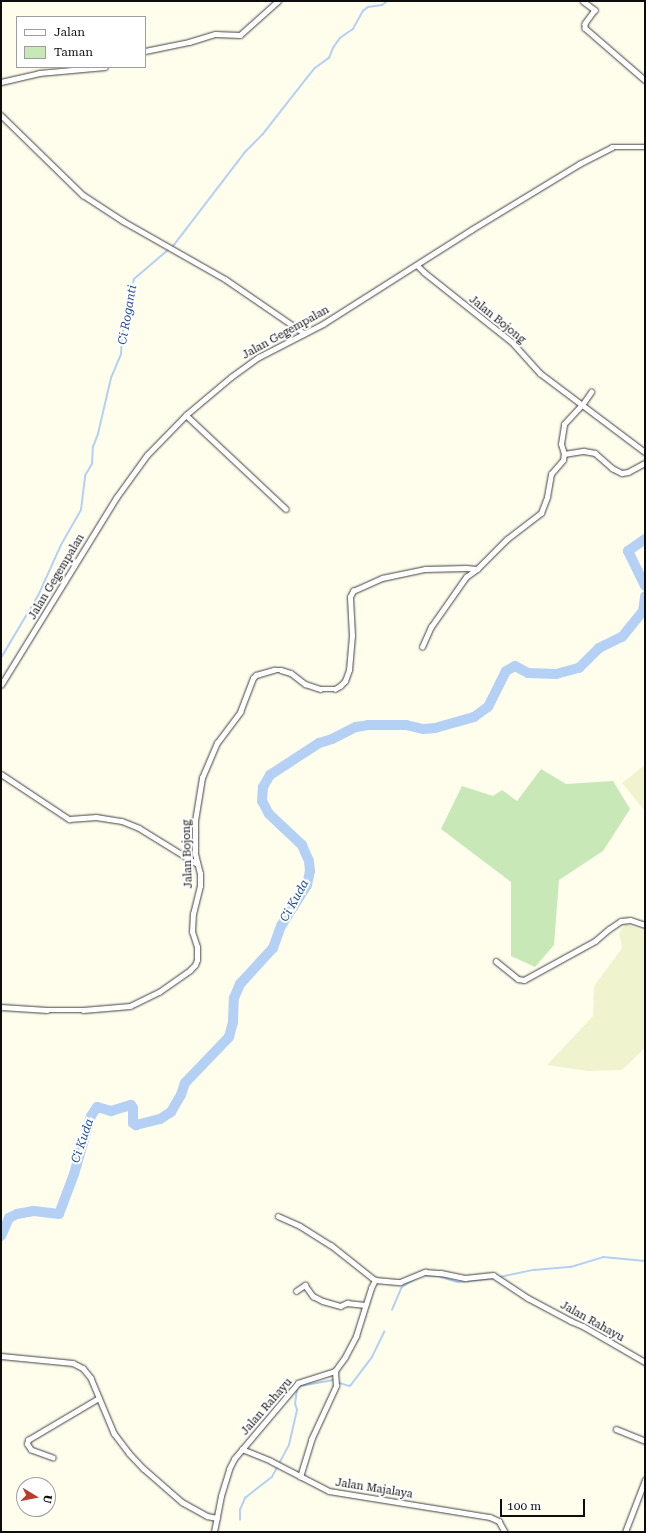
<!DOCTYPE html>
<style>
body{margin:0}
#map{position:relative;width:646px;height:1533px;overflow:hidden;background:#fffeed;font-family:"Roboto Serif",serif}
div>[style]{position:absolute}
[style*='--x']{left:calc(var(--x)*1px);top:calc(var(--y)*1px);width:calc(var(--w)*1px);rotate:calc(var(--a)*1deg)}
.farmland>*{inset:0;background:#f0f4ce}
.green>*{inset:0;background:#c8e8b8}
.stream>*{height:1.5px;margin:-0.75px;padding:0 0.75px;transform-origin:0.75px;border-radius:0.75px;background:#b4d0f4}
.river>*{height:10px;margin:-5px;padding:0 5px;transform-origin:5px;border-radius:5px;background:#b4d0f4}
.roads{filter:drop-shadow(0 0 1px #404040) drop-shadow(0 0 1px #404040)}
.street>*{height:4.5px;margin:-2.25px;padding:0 2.25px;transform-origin:2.25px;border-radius:2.25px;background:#fff}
span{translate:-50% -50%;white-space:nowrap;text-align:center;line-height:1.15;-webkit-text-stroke:4px #fff;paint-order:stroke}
.street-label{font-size:11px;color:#0d0d0d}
.water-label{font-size:12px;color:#1a4a9b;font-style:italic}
.frame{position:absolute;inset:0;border:2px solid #0d0d0d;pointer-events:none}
.legend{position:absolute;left:16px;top:16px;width:130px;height:52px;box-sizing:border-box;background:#fff;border:1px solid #9e9e9e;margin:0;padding:5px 7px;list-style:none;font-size:12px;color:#0d0d0d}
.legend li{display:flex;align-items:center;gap:8px;height:20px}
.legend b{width:20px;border:1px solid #9e9e9e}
.north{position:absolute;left:16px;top:1477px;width:40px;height:40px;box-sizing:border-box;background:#fff;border:1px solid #9e9e9e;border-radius:50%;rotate:100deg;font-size:11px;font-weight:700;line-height:16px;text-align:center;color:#0d0d0d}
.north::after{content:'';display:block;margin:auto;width:14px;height:18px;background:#b93e29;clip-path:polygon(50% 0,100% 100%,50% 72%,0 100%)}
.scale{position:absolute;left:500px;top:1499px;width:85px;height:18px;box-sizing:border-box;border:2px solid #0d0d0d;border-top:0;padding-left:5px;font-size:12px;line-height:14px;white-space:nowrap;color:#0d0d0d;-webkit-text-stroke:3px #fff;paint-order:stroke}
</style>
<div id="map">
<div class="farmland">
<div style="clip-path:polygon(645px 765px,645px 811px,622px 783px)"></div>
<div style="clip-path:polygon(625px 924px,645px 931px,645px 1048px,622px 1070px,588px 1071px,547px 1065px,593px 1016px,594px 986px,622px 948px,619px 933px)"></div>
</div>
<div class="green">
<div style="clip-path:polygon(541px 769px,566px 784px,613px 781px,630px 809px,603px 851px,559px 880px,554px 945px,535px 967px,511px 956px,511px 882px,441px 829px,462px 786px,493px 796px,502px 790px,517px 801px)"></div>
</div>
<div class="stream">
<div style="--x:1;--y:658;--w:72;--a:-59.2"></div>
<div style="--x:38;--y:596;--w:56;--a:-65.7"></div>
<div style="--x:61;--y:545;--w:40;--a:-60.3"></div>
<div style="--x:81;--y:510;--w:34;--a:-83"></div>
<div style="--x:85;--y:476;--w:14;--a:-60"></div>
<div style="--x:92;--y:464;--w:17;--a:-87"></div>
<div style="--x:93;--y:447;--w:14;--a:-69"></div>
<div style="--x:98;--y:434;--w:57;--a:-76.9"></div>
<div style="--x:111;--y:378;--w:25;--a:-67"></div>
<div style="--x:121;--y:355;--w:19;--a:-87"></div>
<div style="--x:122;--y:336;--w:58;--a:-78.1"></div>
<div style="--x:134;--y:279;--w:52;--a:-40.4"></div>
<div style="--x:174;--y:245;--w:117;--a:-52.6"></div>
<div style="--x:245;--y:152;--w:25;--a:-45"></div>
<div style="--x:263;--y:134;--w:70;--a:-52"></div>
<div style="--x:306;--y:79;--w:14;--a:-51"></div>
<div style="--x:315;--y:68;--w:17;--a:-36"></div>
<div style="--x:329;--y:58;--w:11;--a:-68"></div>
<div style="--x:333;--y:48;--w:12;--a:-55"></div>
<div style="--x:340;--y:38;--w:16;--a:-35"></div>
<div style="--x:353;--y:29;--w:21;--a:-61"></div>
<div style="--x:363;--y:11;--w:6;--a:-39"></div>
<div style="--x:368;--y:7;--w:14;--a:-8"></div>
<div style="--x:382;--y:5;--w:7;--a:-34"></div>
<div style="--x:423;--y:1275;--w:16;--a:4"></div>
<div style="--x:439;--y:1276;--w:20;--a:18"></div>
<div style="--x:458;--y:1282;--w:36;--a:-6"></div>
<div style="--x:500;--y:1277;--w:35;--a:-12"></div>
<div style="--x:534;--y:1270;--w:37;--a:-5"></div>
<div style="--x:571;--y:1267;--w:34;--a:-17"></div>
<div style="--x:603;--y:1257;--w:42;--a:5.4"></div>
<div style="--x:392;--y:1310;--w:25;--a:-67"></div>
<div style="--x:402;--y:1287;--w:20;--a:-33"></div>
<div style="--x:337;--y:1382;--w:13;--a:18"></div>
<div style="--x:349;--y:1386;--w:2;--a:-27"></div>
<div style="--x:351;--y:1385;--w:35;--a:-53"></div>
<div style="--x:372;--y:1357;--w:28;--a:-64"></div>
<div style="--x:240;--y:1520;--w:10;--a:-90"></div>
<div style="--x:240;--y:1510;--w:13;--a:-67"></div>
<div style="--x:245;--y:1498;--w:34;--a:-38"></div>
<div style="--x:272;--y:1477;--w:36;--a:-62"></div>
<div style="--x:289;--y:1445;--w:36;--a:-77"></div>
<div style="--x:297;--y:1410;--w:6;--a:-108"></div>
<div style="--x:295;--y:1404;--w:15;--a:-82"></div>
<div style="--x:297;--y:1389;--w:4;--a:-45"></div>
<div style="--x:300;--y:1386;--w:35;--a:-10"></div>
</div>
<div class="river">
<div style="--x:645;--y:539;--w:21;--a:145"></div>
<div style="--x:628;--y:551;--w:39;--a:64"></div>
<div style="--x:1;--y:1236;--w:20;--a:-66"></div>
<div style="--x:9;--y:1218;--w:9;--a:-27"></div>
<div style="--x:17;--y:1214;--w:17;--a:-10"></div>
<div style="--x:34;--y:1211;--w:25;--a:7"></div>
<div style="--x:59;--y:1214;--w:43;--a:-69.4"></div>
<div style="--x:74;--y:1174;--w:60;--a:-73.7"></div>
<div style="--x:91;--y:1116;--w:11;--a:-56"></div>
<div style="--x:97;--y:1107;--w:15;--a:16"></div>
<div style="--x:111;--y:1111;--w:21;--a:-17"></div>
<div style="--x:131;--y:1105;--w:4;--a:56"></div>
<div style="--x:133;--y:1108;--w:15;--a:90"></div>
<div style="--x:133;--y:1123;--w:4;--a:34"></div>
<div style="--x:136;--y:1125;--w:25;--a:-14"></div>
<div style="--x:160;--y:1119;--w:13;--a:-32"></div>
<div style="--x:171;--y:1112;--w:20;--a:-60"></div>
<div style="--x:181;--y:1095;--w:13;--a:-72"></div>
<div style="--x:185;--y:1083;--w:64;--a:-46.3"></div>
<div style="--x:229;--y:1037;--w:16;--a:-75"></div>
<div style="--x:233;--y:1022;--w:24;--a:-88"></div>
<div style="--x:234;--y:998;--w:15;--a:-67"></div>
<div style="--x:240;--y:984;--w:49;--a:-47.5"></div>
<div style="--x:273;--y:948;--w:23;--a:-70"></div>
<div style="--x:281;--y:926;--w:49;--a:-57.6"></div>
<div style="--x:307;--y:885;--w:14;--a:-78"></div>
<div style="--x:310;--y:871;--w:10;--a:-96"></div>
<div style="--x:309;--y:861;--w:17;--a:-114"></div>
<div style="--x:302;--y:845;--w:45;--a:-136.8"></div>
<div style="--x:269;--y:814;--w:15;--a:-118"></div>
<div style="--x:262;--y:801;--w:14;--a:-86"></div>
<div style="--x:263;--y:787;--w:14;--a:-60"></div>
<div style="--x:270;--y:775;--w:59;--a:-33.1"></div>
<div style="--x:319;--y:743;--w:14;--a:-17"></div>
<div style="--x:332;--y:739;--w:27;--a:-27"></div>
<div style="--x:356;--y:727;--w:12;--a:-9"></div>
<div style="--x:368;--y:725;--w:38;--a:0"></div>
<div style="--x:406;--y:725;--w:18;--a:13"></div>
<div style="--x:424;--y:729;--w:11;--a:-5"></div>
<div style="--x:435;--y:728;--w:41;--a:-15.8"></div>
<div style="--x:474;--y:717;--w:17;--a:-36"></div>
<div style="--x:488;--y:707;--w:40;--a:-63.4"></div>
<div style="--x:506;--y:671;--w:10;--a:-29"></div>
<div style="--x:515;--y:666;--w:15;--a:28"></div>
<div style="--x:528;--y:673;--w:28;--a:2"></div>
<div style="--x:556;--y:674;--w:24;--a:-15"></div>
<div style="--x:579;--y:668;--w:28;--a:-45"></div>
<div style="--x:599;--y:648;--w:25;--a:-26"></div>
<div style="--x:622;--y:637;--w:33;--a:-51"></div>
<div style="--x:643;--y:611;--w:15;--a:-82"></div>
</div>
<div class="roads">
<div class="street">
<div style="--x:583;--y:1;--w:15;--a:37"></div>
<div style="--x:595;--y:10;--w:17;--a:126"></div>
<div style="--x:585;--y:24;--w:4;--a:90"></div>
<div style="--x:585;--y:28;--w:79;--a:40.9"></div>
<div style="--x:145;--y:51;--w:45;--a:-11.6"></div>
<div style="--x:189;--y:42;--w:27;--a:-17"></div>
<div style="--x:215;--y:34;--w:25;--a:2"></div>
<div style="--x:240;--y:35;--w:51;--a:-41.8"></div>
<div style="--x:1;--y:82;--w:39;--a:-13"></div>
<div style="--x:39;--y:73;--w:66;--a:-5.2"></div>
<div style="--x:1;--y:115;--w:115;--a:44.3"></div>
<div style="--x:83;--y:195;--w:48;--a:33"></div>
<div style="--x:123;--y:221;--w:117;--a:29.6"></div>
<div style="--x:225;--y:279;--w:96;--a:34.4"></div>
<div style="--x:417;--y:265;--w:10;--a:45"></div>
<div style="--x:424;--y:272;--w:112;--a:38.5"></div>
<div style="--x:512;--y:342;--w:42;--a:47.9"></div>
<div style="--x:540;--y:373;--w:131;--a:37"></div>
<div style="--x:186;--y:415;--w:137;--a:43.2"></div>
<div style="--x:564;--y:454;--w:20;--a:-9"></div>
<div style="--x:584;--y:451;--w:11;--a:10"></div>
<div style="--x:595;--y:453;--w:23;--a:41"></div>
<div style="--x:612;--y:468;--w:11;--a:27"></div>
<div style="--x:622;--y:473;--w:6;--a:-9"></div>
<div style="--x:628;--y:472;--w:19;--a:-28"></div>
<div style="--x:422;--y:647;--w:22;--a:-66"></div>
<div style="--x:431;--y:627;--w:61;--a:-55"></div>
<div style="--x:466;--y:577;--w:14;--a:-36"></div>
<div style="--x:477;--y:569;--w:42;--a:-45"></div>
<div style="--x:507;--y:539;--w:43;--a:-37.4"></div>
<div style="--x:541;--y:513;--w:17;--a:-69"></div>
<div style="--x:547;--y:497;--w:23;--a:-80"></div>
<div style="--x:551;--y:474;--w:18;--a:-49"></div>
<div style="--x:563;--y:460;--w:6;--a:-81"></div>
<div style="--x:564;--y:454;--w:10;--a:-107"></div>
<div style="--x:561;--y:444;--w:20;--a:-81"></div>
<div style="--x:564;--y:424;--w:26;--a:-47"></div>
<div style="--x:582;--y:405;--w:16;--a:-55"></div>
<div style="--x:1;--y:685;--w:220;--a:-58.4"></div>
<div style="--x:116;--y:498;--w:53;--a:-54.2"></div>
<div style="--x:147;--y:455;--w:56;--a:-45.7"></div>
<div style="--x:186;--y:415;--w:59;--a:-40.2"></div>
<div style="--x:231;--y:377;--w:34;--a:-36"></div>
<div style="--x:259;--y:357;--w:72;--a:-27.3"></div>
<div style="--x:323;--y:324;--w:175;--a:-32.4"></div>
<div style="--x:471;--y:230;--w:127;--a:-31.4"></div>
<div style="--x:579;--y:164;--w:37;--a:-27"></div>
<div style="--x:612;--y:147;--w:33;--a:0"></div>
<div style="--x:1;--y:774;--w:82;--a:33.5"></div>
<div style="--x:69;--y:819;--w:27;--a:-4"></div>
<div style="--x:96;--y:817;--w:26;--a:9"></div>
<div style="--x:122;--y:821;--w:18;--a:22"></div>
<div style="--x:139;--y:828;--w:67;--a:31.6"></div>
<div style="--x:496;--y:961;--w:28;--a:39"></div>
<div style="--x:518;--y:979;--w:6;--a:9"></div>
<div style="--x:524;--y:980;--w:81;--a:-28.8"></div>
<div style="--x:595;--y:941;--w:18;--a:-41"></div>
<div style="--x:609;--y:929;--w:14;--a:-34"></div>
<div style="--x:621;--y:921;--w:9;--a:-6"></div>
<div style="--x:630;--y:920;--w:16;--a:18"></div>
<div style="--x:1;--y:1007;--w:46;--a:3.7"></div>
<div style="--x:47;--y:1010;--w:36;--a:0"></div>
<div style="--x:83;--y:1010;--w:47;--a:-4.9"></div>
<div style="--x:130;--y:1006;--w:32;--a:-26"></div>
<div style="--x:159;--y:992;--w:38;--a:-35"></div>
<div style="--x:190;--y:970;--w:7;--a:-45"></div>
<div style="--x:195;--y:965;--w:5;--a:-68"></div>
<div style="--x:197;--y:960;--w:13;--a:-90"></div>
<div style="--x:197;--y:947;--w:16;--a:-108"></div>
<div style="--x:192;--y:932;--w:18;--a:-87"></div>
<div style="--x:193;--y:914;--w:29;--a:-76"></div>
<div style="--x:200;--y:886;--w:12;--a:-90"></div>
<div style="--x:200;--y:874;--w:21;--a:-104"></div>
<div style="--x:195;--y:854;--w:33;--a:-90"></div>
<div style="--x:195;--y:821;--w:44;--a:-80.8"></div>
<div style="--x:202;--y:778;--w:38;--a:-67"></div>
<div style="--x:217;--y:743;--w:39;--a:-53"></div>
<div style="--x:240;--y:712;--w:36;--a:-69"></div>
<div style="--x:253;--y:678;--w:4;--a:-45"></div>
<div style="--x:256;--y:675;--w:19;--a:-16"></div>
<div style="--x:274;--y:670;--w:7;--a:0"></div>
<div style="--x:281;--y:670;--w:10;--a:17"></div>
<div style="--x:291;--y:673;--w:18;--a:38"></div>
<div style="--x:305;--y:684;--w:16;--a:18"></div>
<div style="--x:320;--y:689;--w:15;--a:0"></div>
<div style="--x:335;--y:689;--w:6;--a:-31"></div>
<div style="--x:340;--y:686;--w:7;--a:-45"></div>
<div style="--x:345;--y:681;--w:12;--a:-70"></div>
<div style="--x:349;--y:670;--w:34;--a:-85"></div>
<div style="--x:352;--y:636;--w:39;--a:-93"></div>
<div style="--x:350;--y:597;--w:7;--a:-63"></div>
<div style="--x:353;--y:591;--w:32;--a:-24"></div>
<div style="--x:382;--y:578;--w:44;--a:-11.8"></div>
<div style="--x:425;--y:569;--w:41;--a:-1.4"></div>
<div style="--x:466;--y:568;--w:11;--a:5"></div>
<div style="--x:278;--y:1216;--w:24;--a:24"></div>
<div style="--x:300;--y:1226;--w:36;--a:32"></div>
<div style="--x:331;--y:1245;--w:56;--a:38.5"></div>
<div style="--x:296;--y:1291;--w:11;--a:-34"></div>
<div style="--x:305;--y:1285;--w:14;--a:54"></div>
<div style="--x:313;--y:1296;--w:11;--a:27"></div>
<div style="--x:323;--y:1301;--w:18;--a:16"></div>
<div style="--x:340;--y:1306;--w:8;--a:-23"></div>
<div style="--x:347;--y:1303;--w:18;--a:6"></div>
<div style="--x:1;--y:1356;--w:72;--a:5.6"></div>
<div style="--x:73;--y:1363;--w:11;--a:27"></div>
<div style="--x:83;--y:1368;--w:13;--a:51"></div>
<div style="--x:91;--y:1378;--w:60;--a:67.3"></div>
<div style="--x:114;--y:1433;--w:25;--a:53"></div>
<div style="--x:129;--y:1453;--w:21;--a:47"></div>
<div style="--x:143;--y:1468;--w:52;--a:41.1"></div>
<div style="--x:182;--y:1502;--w:29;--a:29"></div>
<div style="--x:207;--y:1516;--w:10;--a:11"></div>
<div style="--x:616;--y:1429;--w:31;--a:22"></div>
<div style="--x:242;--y:1449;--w:31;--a:22"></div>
<div style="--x:271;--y:1461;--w:65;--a:27.3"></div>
<div style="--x:329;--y:1491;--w:163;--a:9.2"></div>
<div style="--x:490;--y:1517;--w:10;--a:24"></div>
<div style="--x:499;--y:1521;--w:13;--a:61"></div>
<div style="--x:53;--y:1458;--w:23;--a:-160"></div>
<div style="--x:31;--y:1450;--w:7;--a:-124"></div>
<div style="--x:27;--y:1444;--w:4;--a:-76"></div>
<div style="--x:28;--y:1440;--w:82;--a:-30.6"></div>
<div style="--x:300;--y:1477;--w:39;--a:-73"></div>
<div style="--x:311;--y:1440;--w:60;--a:-65.2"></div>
<div style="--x:336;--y:1386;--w:15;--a:-94"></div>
<div style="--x:214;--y:1532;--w:37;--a:-79"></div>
<div style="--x:221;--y:1496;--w:28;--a:-73"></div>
<div style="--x:229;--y:1469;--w:11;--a:-63"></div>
<div style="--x:234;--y:1459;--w:99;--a:-49.9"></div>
<div style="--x:298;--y:1383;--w:39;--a:-18"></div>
<div style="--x:335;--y:1371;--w:17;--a:-54"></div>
<div style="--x:345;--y:1357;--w:24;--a:-62"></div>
<div style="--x:356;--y:1336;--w:50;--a:-72.6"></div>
<div style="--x:371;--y:1288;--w:9;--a:-63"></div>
<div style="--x:375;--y:1280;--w:25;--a:5"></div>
<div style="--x:400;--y:1282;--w:27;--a:-22"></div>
<div style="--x:425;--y:1272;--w:16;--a:4"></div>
<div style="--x:441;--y:1273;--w:25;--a:12"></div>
<div style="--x:465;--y:1278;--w:28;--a:-6"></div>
<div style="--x:493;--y:1275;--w:42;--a:33.3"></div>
<div style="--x:528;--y:1298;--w:49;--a:28.1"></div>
<div style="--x:571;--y:1321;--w:13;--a:23"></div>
<div style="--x:583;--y:1326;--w:72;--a:30.1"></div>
<div style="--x:625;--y:1532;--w:56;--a:-69"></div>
</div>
</div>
<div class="street-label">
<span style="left:497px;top:320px;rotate:39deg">Jalan Bojong</span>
<span style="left:286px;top:333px;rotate:-29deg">Jalan Gegempalan</span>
<span style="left:57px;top:577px;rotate:-59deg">Jalan Gegempalan</span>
<span style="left:188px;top:854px;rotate:-92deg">Jalan Bojong</span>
<span style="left:592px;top:1322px;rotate:29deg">Jalan Rahayu</span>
<span style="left:267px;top:1407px;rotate:-49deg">Jalan Rahayu</span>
<span style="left:374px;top:1489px;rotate:9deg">Jalan Majalaya</span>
</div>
<div class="water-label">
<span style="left:128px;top:315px;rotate:-80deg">Ci Roganti</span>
<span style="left:295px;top:901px;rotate:-61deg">Ci Kuda</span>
<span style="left:83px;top:1141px;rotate:-71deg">Ci Kuda</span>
</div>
<div class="frame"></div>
<ul class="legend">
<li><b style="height:5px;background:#fff"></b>Jalan</li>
<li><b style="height:11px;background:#c8e8b8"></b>Taman</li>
</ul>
<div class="north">U</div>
<div class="scale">100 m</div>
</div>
